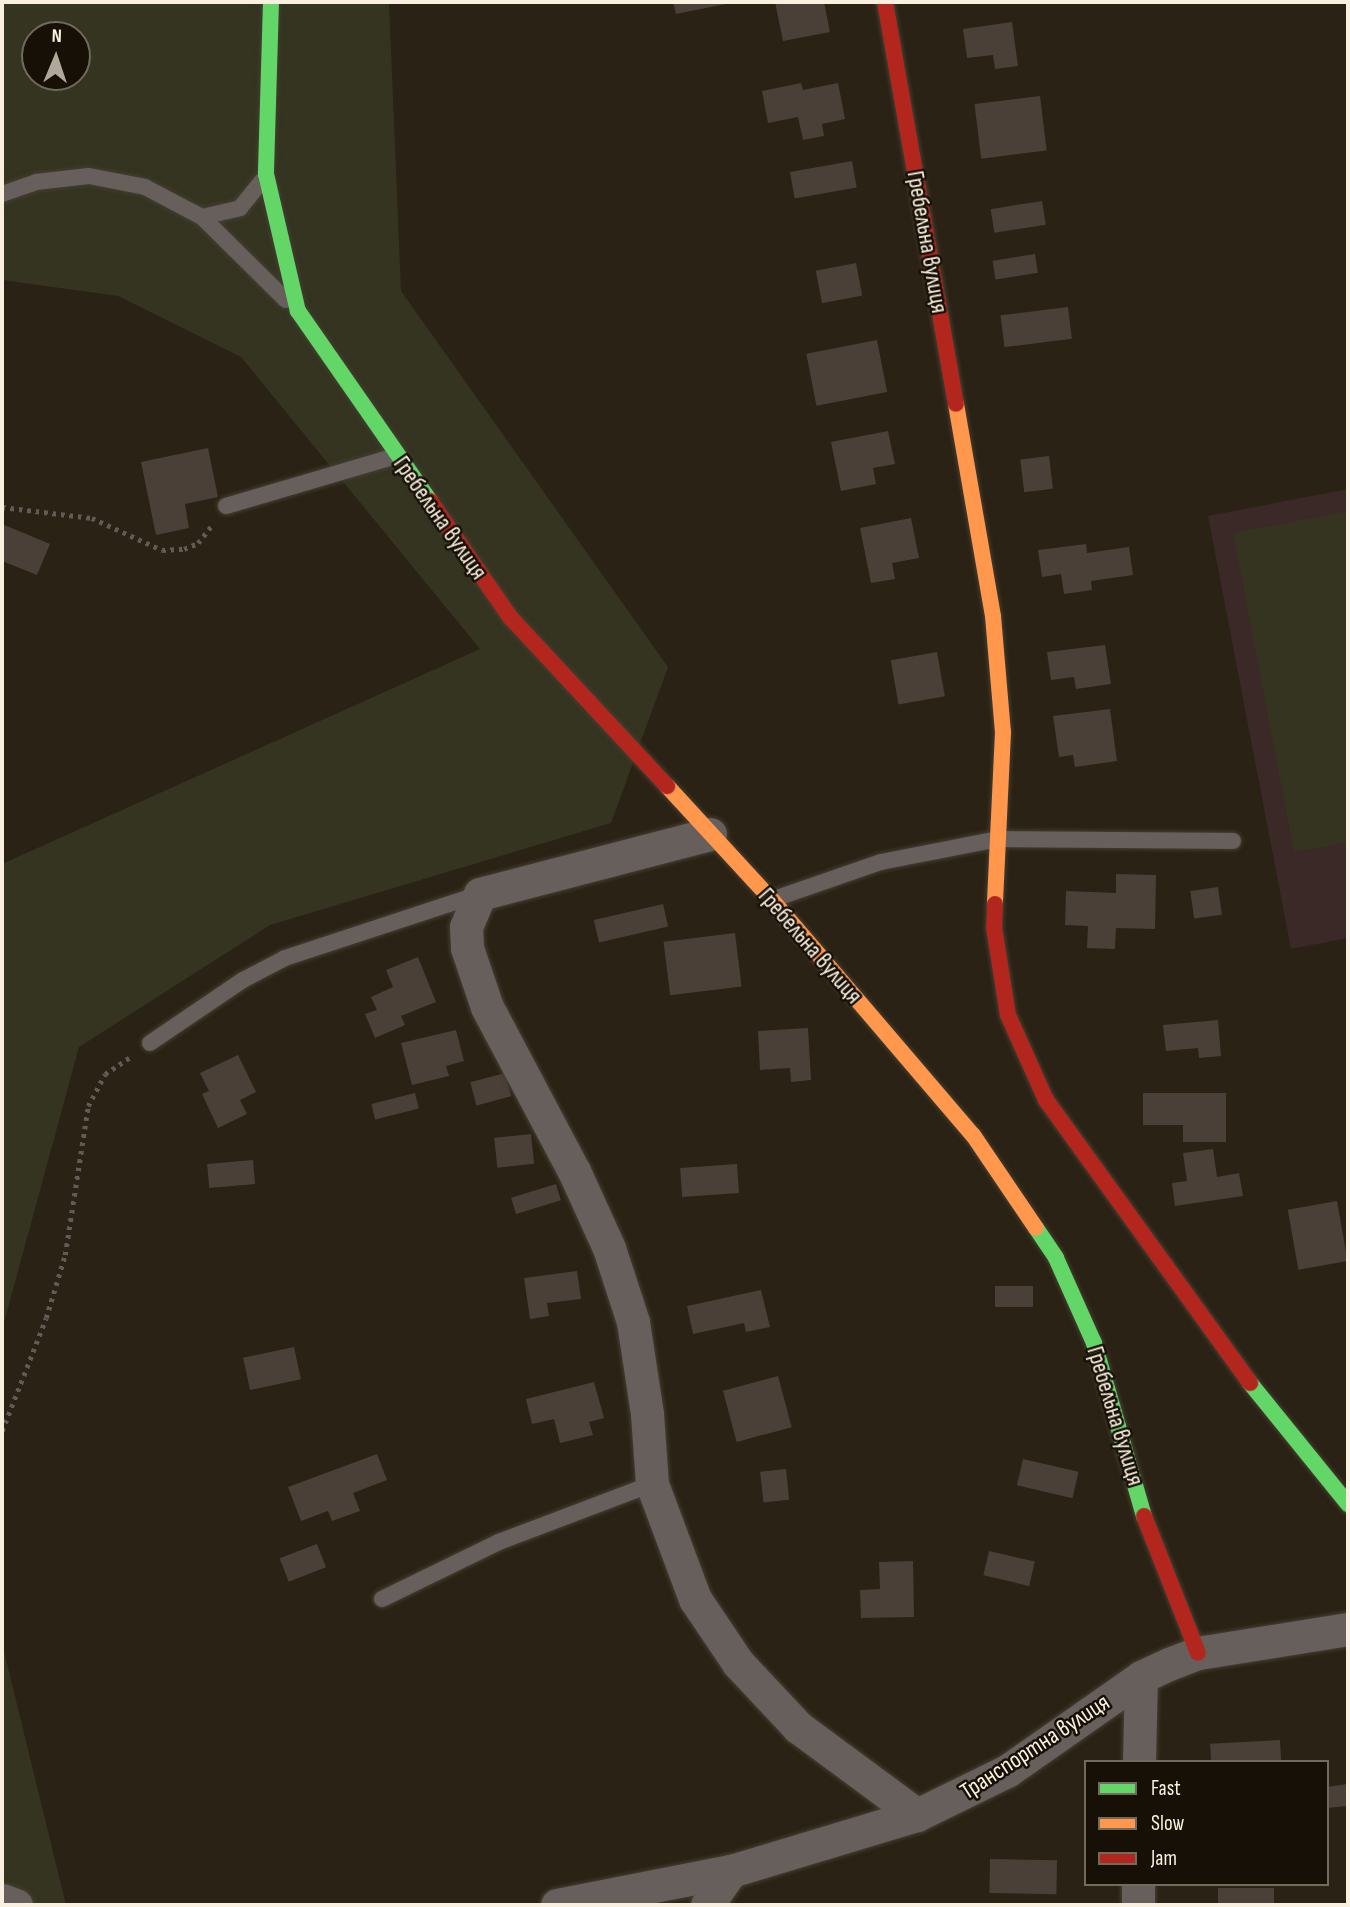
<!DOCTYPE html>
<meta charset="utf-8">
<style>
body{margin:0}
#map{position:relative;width:1350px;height:1907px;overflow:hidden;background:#2a2214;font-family:"Sofia Sans Condensed",sans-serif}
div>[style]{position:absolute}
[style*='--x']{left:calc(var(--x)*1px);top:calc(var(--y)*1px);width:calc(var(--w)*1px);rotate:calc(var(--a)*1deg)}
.education>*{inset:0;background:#3b2928}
.green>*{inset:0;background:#343420}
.building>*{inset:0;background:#4a4037;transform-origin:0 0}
.path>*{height:4.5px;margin-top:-2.25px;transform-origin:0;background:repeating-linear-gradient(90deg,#615a55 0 3.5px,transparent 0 8.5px)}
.roads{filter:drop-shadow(0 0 2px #453e32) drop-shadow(0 0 2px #453e32)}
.lane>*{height:16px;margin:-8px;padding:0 8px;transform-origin:8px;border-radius:8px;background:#665f5c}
.street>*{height:33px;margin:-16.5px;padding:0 16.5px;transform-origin:16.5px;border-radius:16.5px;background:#665f5c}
.fast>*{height:16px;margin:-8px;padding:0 8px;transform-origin:8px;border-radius:8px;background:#63d668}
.slow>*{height:16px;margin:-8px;padding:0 8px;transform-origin:8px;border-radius:8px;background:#ff974d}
.jam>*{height:16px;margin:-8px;padding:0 8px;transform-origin:8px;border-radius:8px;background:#b3261e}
span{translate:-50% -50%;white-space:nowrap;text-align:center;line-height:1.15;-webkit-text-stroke:5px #171006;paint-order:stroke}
.street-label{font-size:24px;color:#f9f0e0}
.frame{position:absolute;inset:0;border:4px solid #f9f0e0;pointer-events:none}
.legend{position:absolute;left:1084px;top:1760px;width:245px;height:126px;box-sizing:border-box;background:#171006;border:2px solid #716a5d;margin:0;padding:9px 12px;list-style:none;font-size:21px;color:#f9f0e0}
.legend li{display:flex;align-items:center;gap:14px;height:35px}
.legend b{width:35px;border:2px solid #716a5d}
.north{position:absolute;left:21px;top:21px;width:70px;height:70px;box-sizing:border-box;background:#171006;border:2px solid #716a5d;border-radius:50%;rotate:2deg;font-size:19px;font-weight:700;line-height:28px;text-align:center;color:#f9f0e0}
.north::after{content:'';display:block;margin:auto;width:24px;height:32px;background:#b1a899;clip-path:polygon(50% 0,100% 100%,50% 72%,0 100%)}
</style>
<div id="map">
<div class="education">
<div style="clip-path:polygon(1348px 489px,1348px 938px,1291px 949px,1208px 516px)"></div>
</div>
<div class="green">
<div style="clip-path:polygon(evenodd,2px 2px,389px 2px,401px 291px,668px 667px,611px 823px,270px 925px,79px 1047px,2px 1330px,2px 864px,480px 649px,241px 357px,118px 296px,2px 280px,2px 2px,35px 35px,77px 35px,77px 77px,35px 77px,35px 35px)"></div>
<div style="clip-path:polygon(1348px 511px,1348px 842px,1294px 852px,1233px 533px)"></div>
<div style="clip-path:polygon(2px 1643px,66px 1905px,2px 1905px)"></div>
</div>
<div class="building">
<div style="clip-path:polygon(673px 2px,731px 2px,731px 3px,676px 14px)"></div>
<div style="clip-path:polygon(775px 2px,824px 2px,830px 32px,783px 41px)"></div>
<div style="clip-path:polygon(1012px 22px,1018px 66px,995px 69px,993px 55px,967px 58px,963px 29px)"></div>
<div style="clip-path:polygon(801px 83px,803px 90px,838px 83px,845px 119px,822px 124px,824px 136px,803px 140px,798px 117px,768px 123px,762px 91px)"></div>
<div style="left:1040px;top:96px;width:55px;height:66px;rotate:83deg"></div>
<div style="left:852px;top:161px;width:27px;height:63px;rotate:80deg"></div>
<div style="left:1042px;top:201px;width:24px;height:52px;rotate:81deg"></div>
<div style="left:1035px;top:254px;width:19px;height:43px;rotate:81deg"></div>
<div style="left:856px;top:263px;width:33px;height:41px;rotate:79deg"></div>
<div style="left:1068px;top:307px;width:32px;height:68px;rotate:83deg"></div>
<div style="left:877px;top:340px;width:53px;height:72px;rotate:79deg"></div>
<div style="clip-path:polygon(888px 431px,895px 464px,873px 468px,876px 484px,841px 491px,831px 442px)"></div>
<div style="clip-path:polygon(208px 448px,218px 497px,185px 504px,189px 528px,156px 535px,141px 462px)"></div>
<div style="left:1049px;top:456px;width:33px;height:29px;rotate:83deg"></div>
<div style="clip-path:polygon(911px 518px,919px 558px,892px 563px,895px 579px,871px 583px,860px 528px)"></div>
<div style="clip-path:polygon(2px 524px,50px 544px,37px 575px,2px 561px)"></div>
<div style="clip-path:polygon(1086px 544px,1087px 553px,1129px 547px,1133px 575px,1091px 581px,1092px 590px,1064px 594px,1061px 574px,1042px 577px,1038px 550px)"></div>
<div style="clip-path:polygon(1105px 645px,1111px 684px,1076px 689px,1074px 677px,1051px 680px,1047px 652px)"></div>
<div style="left:937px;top:652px;width:45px;height:47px;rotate:80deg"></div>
<div style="clip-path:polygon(1110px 709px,1117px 761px,1075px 767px,1073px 755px,1059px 757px,1053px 716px)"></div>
<div style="clip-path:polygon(1116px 874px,1156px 875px,1155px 929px,1116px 928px,1115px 949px,1087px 948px,1088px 926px,1065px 925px,1066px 891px,1116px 893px)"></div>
<div style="left:1218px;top:887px;width:28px;height:28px;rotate:82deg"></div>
<div style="left:663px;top:904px;width:23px;height:71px;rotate:77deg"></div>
<div style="left:735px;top:933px;width:54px;height:72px;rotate:83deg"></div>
<div style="clip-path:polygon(418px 957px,436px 1002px,401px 1016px,405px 1025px,375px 1038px,365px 1014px,377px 1010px,371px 997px,393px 987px,386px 970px)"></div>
<div style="clip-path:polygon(1218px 1020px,1221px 1056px,1199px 1058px,1198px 1048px,1166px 1051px,1163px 1025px)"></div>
<div style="clip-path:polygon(808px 1028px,811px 1080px,791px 1082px,790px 1068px,760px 1070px,758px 1031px)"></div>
<div style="clip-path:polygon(456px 1030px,464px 1061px,446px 1066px,449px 1076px,412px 1085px,401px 1043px)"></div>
<div style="clip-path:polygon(238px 1055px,256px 1092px,240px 1100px,247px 1114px,218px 1128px,202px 1094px,209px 1091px,200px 1073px)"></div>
<div style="left:505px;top:1073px;width:24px;height:36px;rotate:75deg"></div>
<div style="left:415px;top:1093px;width:16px;height:45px;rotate:76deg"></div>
<div style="clip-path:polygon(1143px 1093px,1226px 1093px,1226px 1142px,1183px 1142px,1183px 1125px,1143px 1125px)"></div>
<div style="left:531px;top:1134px;width:30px;height:37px;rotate:84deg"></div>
<div style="clip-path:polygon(1213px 1149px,1217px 1177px,1239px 1173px,1243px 1196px,1175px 1206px,1172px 1183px,1187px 1181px,1183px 1153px)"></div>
<div style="left:253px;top:1160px;width:24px;height:46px;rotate:85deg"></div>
<div style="left:737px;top:1164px;width:29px;height:57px;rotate:86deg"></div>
<div style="left:556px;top:1184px;width:17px;height:47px;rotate:73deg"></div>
<div style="left:1337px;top:1201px;width:61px;height:50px;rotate:80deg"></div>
<div style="clip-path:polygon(577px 1271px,581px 1299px,547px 1303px,549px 1316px,530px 1319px,524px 1278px)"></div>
<div style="left:995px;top:1286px;width:38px;height:21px"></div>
<div style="clip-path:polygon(761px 1290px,770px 1327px,746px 1332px,744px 1323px,693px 1334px,687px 1306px)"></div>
<div style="left:294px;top:1347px;width:33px;height:52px;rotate:78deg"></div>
<div style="left:778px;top:1376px;width:53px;height:57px;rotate:75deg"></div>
<div style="clip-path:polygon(594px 1382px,604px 1418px,589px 1422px,593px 1435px,560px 1443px,554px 1419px,532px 1424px,526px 1399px)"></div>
<div style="clip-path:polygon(377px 1454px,387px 1480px,353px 1493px,360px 1511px,332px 1521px,328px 1511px,301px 1521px,288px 1487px)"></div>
<div style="left:1023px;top:1459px;width:57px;height:27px;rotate:13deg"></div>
<div style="left:786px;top:1469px;width:31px;height:26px;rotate:84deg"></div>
<div style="left:317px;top:1544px;width:25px;height:40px;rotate:69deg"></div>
<div style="left:989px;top:1551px;width:47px;height:25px;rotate:13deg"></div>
<div style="clip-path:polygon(913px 1561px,914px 1617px,861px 1618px,860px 1590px,880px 1589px,879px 1562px)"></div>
<div style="left:1280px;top:1740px;width:22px;height:70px;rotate:87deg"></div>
<div style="clip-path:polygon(1347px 1784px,1348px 1806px,1327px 1808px,1327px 1787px)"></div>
<div style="left:990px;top:1859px;width:67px;height:34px;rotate:1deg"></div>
<div style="left:1274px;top:1888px;width:17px;height:56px;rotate:90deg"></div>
</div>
<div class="path">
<div style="--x:2;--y:507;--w:91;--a:7"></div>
<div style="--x:92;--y:518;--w:77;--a:24.6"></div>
<div style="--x:162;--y:550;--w:22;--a:-3"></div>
<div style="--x:184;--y:549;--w:15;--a:-23"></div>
<div style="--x:198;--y:543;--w:24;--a:-52"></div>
<div style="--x:2;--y:1431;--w:121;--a:-68.7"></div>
<div style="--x:46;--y:1318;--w:66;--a:-73.2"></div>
<div style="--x:65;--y:1255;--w:151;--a:-81.2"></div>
<div style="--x:88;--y:1106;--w:36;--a:-62"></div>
<div style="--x:105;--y:1074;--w:32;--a:-34"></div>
</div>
<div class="roads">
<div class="lane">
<div style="--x:2;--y:194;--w:36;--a:-19"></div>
<div style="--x:36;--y:182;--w:53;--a:-6.5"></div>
<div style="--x:89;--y:176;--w:57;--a:11.1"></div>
<div style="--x:145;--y:187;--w:64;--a:27.8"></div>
<div style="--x:202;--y:217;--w:118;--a:44.7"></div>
<div style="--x:202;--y:217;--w:39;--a:-13"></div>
<div style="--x:240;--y:208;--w:35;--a:-51"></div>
<div style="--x:226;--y:506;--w:177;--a:-16.4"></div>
<div style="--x:774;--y:899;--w:113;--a:-19.1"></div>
<div style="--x:881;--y:862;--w:119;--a:-11.1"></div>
<div style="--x:998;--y:839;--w:235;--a:0.5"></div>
<div style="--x:150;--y:1043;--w:112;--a:-34.1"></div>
<div style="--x:243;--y:980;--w:47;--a:-27.6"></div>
<div style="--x:285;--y:958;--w:202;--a:-18.2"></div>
<div style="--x:382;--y:1599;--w:130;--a:-26"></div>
<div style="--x:499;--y:1542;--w:164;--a:-20.8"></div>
</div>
<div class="street">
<div style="--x:710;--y:834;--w:238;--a:165.4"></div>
<div style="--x:480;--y:894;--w:36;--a:113"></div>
<div style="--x:466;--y:927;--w:21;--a:87"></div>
<div style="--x:467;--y:948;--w:62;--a:71.3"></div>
<div style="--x:487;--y:1007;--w:186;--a:62.1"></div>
<div style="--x:574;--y:1171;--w:85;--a:65.6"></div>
<div style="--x:609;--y:1248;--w:78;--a:72"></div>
<div style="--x:633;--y:1322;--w:93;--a:81.3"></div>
<div style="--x:647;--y:1414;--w:70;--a:85.9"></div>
<div style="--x:652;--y:1484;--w:123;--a:69.5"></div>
<div style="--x:695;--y:1599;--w:77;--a:56.1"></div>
<div style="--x:738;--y:1663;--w:88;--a:46.8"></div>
<div style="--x:798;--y:1727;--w:148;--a:36.5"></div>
<div style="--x:1139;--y:1762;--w:85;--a:-88.7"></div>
<div style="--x:2;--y:1900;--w:15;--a:20"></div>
<div style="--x:557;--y:1905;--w:177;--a:-11.1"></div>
<div style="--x:731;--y:1871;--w:194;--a:-16.8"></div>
<div style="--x:917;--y:1815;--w:100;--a:-26.1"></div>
<div style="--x:1007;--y:1771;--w:164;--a:-35"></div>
<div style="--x:1141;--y:1677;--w:31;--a:-25"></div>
<div style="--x:1169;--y:1664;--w:31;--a:-21"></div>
<div style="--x:1198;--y:1653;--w:152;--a:-9.1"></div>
<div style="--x:707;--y:1905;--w:42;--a:-54.8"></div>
<div style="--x:1138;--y:1905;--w:21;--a:-90"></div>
</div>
<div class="fast">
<div style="--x:271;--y:2;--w:172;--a:91.7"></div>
<div style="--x:266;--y:174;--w:141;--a:76.9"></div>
<div style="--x:298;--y:311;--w:231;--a:55.2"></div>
<div style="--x:1036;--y:1228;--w:36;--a:56"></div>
<div style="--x:1056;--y:1258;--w:93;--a:65.9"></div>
<div style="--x:1094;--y:1343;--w:180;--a:73.9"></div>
<div style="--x:1250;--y:1383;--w:156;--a:51"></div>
</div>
<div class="slow">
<div style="--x:956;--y:404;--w:215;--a:80.1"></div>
<div style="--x:993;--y:616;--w:116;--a:85.1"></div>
<div style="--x:1003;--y:732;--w:172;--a:92.7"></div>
<div style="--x:667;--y:786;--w:155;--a:47.4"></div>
<div style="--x:772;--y:900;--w:309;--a:49.5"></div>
<div style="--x:973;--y:1135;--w:112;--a:55.9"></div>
</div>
<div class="jam">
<div style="--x:885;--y:2;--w:408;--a:80"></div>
<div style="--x:430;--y:501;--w:141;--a:55.4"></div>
<div style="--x:510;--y:617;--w:231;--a:47.1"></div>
<div style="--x:995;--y:904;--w:23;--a:92"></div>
<div style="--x:994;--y:927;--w:89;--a:81"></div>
<div style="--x:1008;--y:1015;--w:93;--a:65.9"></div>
<div style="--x:1046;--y:1100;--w:349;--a:54.2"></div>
<div style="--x:1144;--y:1516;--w:147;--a:68.5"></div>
</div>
</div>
<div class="street-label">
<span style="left:927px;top:242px;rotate:80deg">Гребельна вулиця</span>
<span style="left:440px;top:518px;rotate:55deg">Гребельна вулиця</span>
<span style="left:810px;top:946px;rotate:49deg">Гребельна вулиця</span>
<span style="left:1115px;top:1416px;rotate:73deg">Гребельна вулиця</span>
<span style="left:1035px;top:1747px;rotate:-33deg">Транспортна вулиця</span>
</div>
<div class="frame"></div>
<ul class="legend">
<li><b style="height:9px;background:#63d668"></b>Fast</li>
<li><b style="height:9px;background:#ff974d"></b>Slow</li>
<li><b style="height:9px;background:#b3261e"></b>Jam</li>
</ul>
<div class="north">N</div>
</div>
